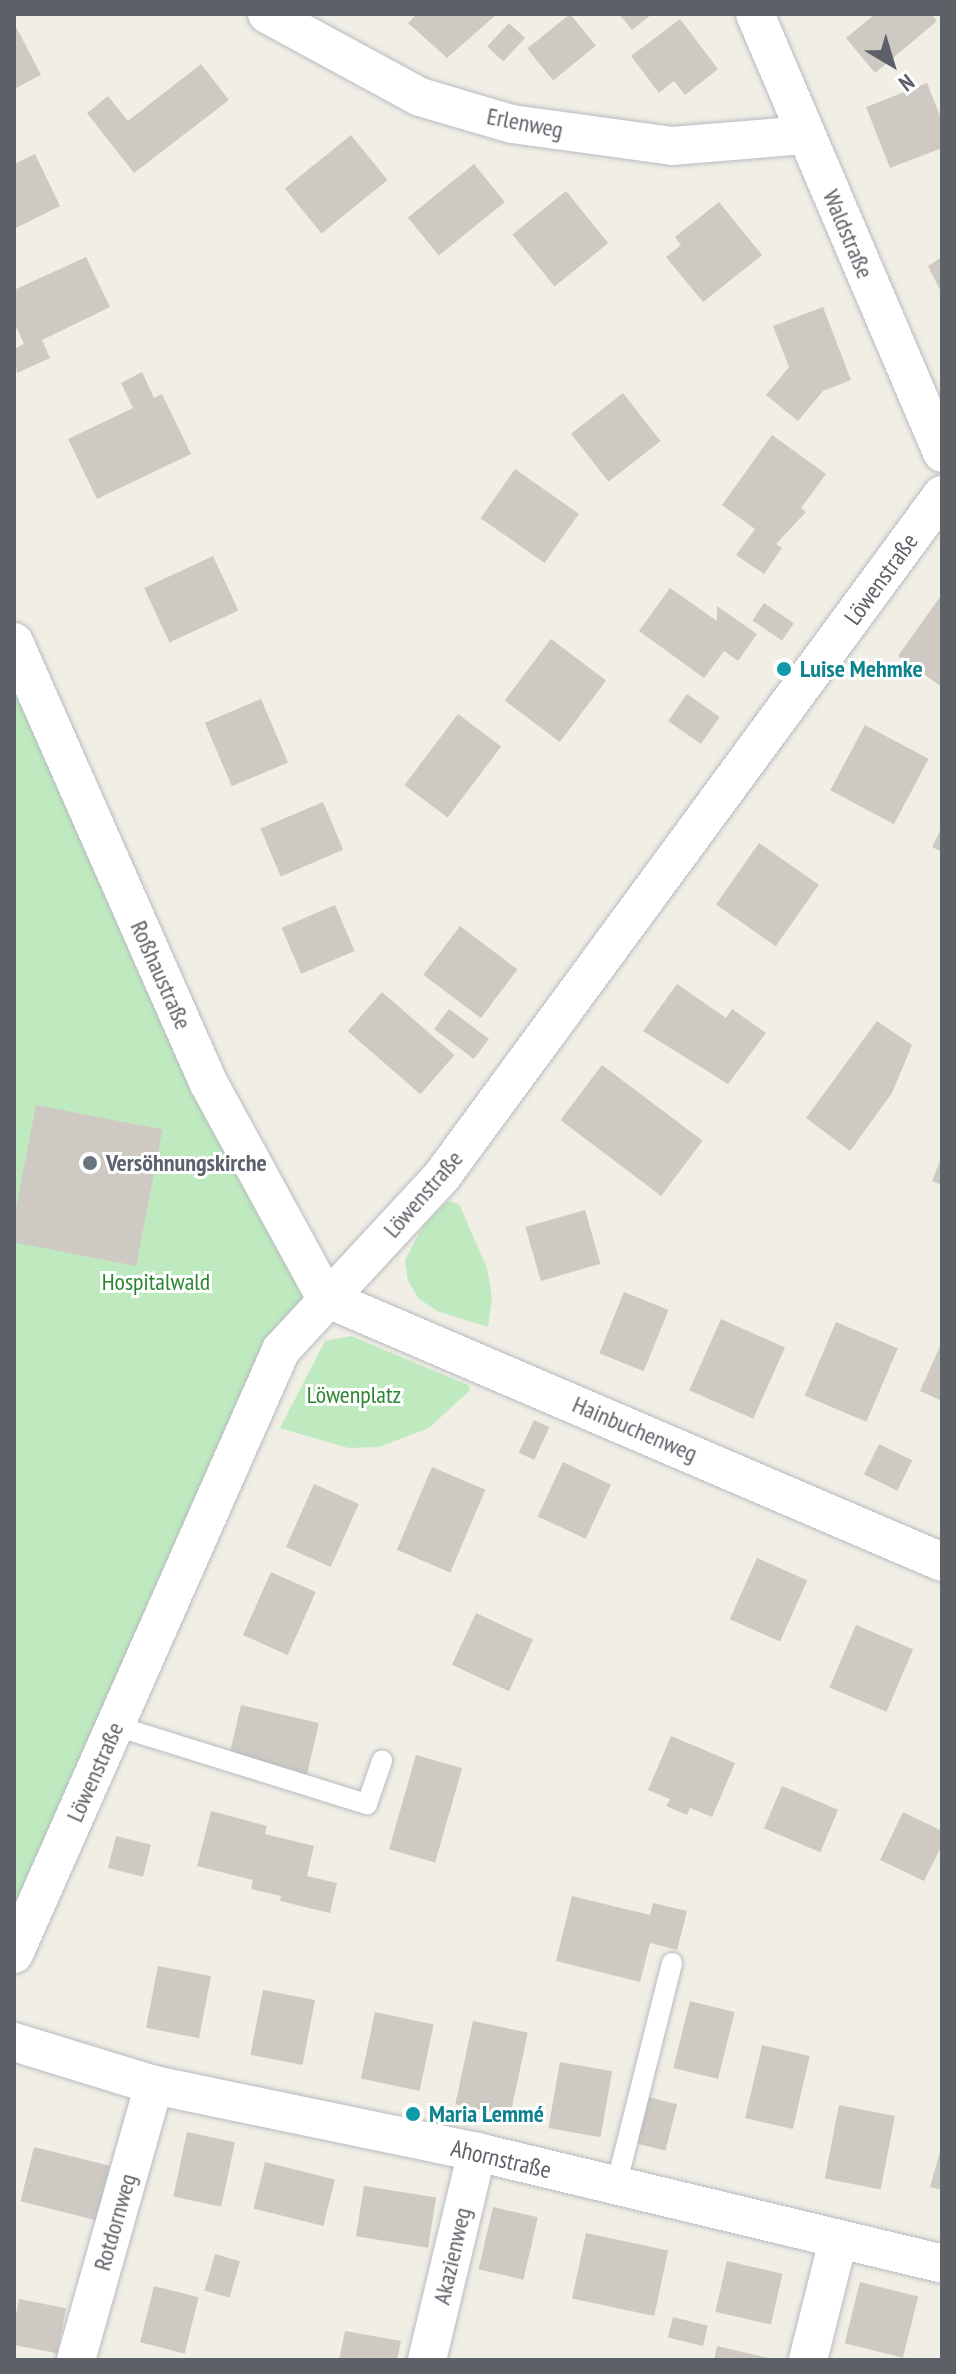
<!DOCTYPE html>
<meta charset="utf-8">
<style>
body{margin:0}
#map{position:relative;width:956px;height:2374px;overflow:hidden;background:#f0eee5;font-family:"PT Sans Narrow",sans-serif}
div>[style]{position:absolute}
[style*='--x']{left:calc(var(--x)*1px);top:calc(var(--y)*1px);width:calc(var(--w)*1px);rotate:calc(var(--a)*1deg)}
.green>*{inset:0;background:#bfeabf}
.building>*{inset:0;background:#cecac3;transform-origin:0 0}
.roads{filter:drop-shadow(0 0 2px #b7bbc0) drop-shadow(0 0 2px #b7bbc0)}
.service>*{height:20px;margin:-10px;padding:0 10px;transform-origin:10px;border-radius:10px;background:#fff}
.minor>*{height:38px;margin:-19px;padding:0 19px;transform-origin:19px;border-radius:19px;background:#fff}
.dots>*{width:22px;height:22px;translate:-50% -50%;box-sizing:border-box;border:4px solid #fff;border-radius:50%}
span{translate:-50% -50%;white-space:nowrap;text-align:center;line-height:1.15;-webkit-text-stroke:6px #fff;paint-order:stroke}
.street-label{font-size:24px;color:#5c6167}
.culture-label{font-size:24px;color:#0d838f;font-weight:700}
.left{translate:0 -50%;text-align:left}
.worship-label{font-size:24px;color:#5b616d;font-weight:700}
.park-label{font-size:24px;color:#2c8630}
.frame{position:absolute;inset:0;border:16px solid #5c6167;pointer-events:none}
.north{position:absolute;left:852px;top:24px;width:80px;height:80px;-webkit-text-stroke:6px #fff;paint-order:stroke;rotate:142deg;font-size:22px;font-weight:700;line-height:32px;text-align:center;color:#5c6167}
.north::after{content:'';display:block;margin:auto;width:28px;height:36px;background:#5c6167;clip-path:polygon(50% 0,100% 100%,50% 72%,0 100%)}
</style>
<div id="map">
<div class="green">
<div style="clip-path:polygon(14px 634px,326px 1298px,14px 1954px)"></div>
<div style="clip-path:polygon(448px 1201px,459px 1204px,487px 1268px,492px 1298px,488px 1327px,437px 1311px,419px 1299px,408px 1281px,405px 1260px,424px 1224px)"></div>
<div style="clip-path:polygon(351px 1336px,468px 1385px,470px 1390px,429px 1428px,379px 1447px,348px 1448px,280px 1428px,325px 1341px)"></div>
</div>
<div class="building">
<div style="clip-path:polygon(417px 14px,497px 14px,447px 58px,408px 23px)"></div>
<div style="left:570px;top:14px;width:41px;height:55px;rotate:51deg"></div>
<div style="clip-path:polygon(619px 14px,652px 14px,632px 30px)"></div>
<div style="clip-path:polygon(875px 14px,931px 14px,937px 21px,875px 73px,846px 38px)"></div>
<div style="clip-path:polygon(680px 19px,718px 69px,685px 95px,674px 81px,659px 93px,631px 56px)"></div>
<div style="clip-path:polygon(14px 23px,41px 75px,14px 89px)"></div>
<div style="left:509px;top:23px;width:22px;height:32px;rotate:43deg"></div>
<div style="clip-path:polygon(201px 64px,229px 100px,134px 173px,87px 113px,108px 96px,128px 121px)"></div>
<div style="clip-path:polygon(927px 83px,942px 121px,942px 148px,890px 168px,866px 107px)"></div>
<div style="left:351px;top:135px;width:58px;height:85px;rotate:51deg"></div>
<div style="clip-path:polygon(35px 154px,60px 206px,14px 229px,14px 164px)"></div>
<div style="left:474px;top:164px;width:49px;height:85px;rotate:51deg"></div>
<div style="left:566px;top:191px;width:67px;height:69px;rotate:51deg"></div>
<div style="clip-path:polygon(719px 202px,762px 255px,703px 302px,666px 257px,681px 245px,675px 237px)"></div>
<div style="clip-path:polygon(86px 257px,110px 307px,42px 340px,50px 358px,17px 373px,14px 349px,24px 344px,14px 322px,14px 290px)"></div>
<div style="clip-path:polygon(942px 257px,942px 294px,928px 266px)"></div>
<div style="clip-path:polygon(823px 307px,851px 380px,823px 391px,798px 421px,766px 395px,789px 367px,773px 326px)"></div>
<div style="clip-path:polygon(142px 372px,154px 398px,162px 394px,191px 454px,97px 499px,68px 439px,133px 408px,121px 383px)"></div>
<div style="left:623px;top:393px;width:61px;height:66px;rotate:52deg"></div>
<div style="clip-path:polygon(772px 435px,826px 474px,801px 508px,806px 512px,776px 544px,782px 548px,764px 574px,736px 555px,755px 529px,722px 505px)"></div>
<div style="left:515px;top:469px;width:78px;height:60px;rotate:35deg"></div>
<div style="left:213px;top:556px;width:60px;height:76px;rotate:65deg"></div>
<div style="clip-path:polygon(670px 588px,717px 621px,717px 606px,757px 634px,738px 661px,724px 651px,704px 678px,639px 631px)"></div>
<div style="clip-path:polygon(940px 597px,942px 599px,942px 687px,898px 656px)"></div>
<div style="left:764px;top:603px;width:36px;height:21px;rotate:34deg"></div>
<div style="left:551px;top:639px;width:69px;height:77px;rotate:37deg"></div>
<div style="left:687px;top:694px;width:40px;height:33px;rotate:35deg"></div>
<div style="left:261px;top:699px;width:69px;height:61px;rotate:67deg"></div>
<div style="left:458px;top:714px;width:54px;height:89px;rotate:37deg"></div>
<div style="left:865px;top:725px;width:72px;height:74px;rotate:28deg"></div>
<div style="left:323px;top:802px;width:52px;height:68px;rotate:67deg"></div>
<div style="clip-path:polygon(942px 827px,942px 852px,932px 847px)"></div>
<div style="left:759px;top:843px;width:73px;height:75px;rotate:35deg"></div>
<div style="left:335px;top:905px;width:50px;height:58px;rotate:67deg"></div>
<div style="left:460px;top:926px;width:72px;height:61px;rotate:37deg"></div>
<div style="clip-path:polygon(677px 984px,726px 1018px,732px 1009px,766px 1033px,728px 1084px,643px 1031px)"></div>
<div style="left:382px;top:992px;width:96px;height:52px;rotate:41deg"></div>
<div style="left:449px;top:1009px;width:50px;height:25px;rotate:37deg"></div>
<div style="clip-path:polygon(877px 1021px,912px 1045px,892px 1093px,850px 1151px,806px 1118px)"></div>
<div style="left:602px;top:1065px;width:126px;height:69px;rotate:37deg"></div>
<div style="left:36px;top:1105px;width:129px;height:139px;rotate:11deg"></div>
<div style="clip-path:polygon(942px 1156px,942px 1185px,932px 1181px)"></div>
<div style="left:585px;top:1210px;width:56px;height:62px;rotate:74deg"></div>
<div style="left:624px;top:1292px;width:48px;height:66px;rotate:22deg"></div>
<div style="left:721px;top:1319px;width:70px;height:78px;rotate:24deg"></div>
<div style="left:836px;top:1322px;width:67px;height:80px;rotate:23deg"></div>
<div style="clip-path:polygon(942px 1342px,942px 1401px,920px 1391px)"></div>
<div style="left:534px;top:1420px;width:17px;height:36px;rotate:25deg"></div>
<div style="left:879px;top:1444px;width:37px;height:34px;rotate:26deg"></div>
<div style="left:563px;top:1462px;width:53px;height:60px;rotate:25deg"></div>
<div style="left:432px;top:1467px;width:58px;height:90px;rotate:23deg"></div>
<div style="left:314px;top:1484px;width:49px;height:69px;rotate:24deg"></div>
<div style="left:757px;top:1558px;width:55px;height:67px;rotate:24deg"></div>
<div style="left:271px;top:1572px;width:49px;height:69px;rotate:24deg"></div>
<div style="left:476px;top:1613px;width:63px;height:57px;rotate:25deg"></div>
<div style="left:856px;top:1625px;width:62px;height:68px;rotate:23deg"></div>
<div style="left:241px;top:1705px;width:80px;height:54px;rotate:13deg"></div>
<div style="clip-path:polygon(671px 1736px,735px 1763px,712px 1817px,690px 1808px,687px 1815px,666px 1806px,670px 1799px,648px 1790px)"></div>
<div style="left:416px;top:1755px;width:48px;height:98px;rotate:16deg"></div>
<div style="left:782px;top:1786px;width:61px;height:46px;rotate:23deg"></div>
<div style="clip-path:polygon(211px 1811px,267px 1826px,265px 1834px,314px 1846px,307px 1876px,337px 1883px,330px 1913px,280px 1901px,281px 1896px,251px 1889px,253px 1880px,197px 1866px)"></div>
<div style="clip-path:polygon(903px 1812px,942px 1831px,942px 1845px,924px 1881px,880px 1860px)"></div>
<div style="left:116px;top:1836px;width:36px;height:33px;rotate:14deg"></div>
<div style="clip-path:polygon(572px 1896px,650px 1915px,653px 1903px,687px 1911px,677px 1950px,650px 1943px,640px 1982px,556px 1961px)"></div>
<div style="left:158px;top:1966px;width:54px;height:63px;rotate:11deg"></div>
<div style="left:263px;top:1990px;width:53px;height:66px;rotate:11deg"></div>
<div style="left:690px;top:2001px;width:46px;height:69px;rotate:14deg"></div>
<div style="left:375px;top:2012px;width:60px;height:68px;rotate:12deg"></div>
<div style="left:473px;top:2021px;width:56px;height:85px;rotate:12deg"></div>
<div style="left:762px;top:2045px;width:49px;height:75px;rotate:13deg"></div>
<div style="left:560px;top:2062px;width:53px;height:67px;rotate:10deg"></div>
<div style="left:648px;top:2097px;width:30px;height:48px;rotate:14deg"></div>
<div style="left:839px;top:2105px;width:57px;height:75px;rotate:11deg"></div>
<div style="left:187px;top:2132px;width:49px;height:66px;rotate:12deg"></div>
<div style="clip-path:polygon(942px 2145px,942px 2190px,930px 2187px)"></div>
<div style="left:34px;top:2147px;width:78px;height:56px;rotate:14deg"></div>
<div style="left:265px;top:2162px;width:72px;height:48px;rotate:14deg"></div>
<div style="left:364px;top:2186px;width:73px;height:51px;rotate:9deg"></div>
<div style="left:493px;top:2207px;width:46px;height:64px;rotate:13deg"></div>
<div style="left:586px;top:2233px;width:84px;height:67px;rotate:12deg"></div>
<div style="left:215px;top:2254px;width:26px;height:38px;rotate:16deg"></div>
<div style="left:727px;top:2261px;width:57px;height:52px;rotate:13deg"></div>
<div style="left:860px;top:2282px;width:60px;height:63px;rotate:14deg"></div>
<div style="left:154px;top:2286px;width:46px;height:58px;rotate:14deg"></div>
<div style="left:19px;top:2299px;width:48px;height:46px;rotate:11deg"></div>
<div style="left:673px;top:2317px;width:36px;height:21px;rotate:14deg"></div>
<div style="clip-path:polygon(345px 2331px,401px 2341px,397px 2360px,339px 2360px)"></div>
<div style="clip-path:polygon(717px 2346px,773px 2359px,772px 2360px,714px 2360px)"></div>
</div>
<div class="roads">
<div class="service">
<div style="--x:116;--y:1726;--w:263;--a:17.3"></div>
<div style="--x:367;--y:1804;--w:46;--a:-70.8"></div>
<div style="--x:616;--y:2186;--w:230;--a:-75.9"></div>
</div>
<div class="minor">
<div style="--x:267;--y:14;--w:174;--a:28.5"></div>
<div style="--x:420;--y:97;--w:96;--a:16.4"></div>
<div style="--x:512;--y:124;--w:162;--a:7.8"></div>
<div style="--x:672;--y:146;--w:133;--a:-4.7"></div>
<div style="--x:755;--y:14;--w:477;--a:66.9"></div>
<div style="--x:14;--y:642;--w:481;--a:66.2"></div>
<div style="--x:208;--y:1082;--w:246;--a:61.4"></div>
<div style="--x:326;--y:1298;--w:670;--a:23.2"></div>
<div style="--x:14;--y:1954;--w:660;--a:-66.15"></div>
<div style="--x:281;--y:1350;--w:237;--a:-47.2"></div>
<div style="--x:442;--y:1176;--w:845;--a:-53.71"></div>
<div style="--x:14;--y:2042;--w:146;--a:17.1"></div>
<div style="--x:154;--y:2085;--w:330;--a:11.7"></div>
<div style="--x:477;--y:2152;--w:478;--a:13.5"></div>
<div style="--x:76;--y:2360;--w:286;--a:-74.2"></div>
<div style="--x:427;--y:2360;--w:214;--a:-76.5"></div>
<div style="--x:808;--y:2360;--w:123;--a:-75.9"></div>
</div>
</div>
<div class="dots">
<div style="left:784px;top:669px;background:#0f9aa8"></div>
<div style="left:90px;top:1163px;background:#6b7280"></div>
<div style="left:413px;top:2114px;background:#0f9aa8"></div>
</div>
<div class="street-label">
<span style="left:525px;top:123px;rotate:11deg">Erlenweg</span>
<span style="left:848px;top:234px;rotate:67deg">Waldstraße</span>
<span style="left:881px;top:579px;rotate:-54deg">Löwenstraße</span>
<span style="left:161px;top:975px;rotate:66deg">Roßhaustraße</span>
<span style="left:423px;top:1194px;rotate:-49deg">Löwenstraße</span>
<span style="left:635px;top:1429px;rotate:23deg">Hainbuchenweg</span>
<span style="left:95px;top:1772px;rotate:-66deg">Löwenstraße</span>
<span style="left:501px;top:2159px;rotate:13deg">Ahornstraße</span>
<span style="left:115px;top:2222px;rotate:-74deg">Rotdornweg</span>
<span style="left:452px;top:2256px;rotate:-77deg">Akazienweg</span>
</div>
<div class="culture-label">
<span class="left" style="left:800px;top:669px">Luise Mehmke</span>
<span class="left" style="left:429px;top:2114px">Maria Lemmé</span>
</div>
<div class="worship-label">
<span class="left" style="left:106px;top:1163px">Versöhnungskirche</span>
</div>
<div class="park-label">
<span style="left:156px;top:1282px">Hospitalwald</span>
<span style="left:354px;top:1395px">Löwenplatz</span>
</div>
<div class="frame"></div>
<div class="north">N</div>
</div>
